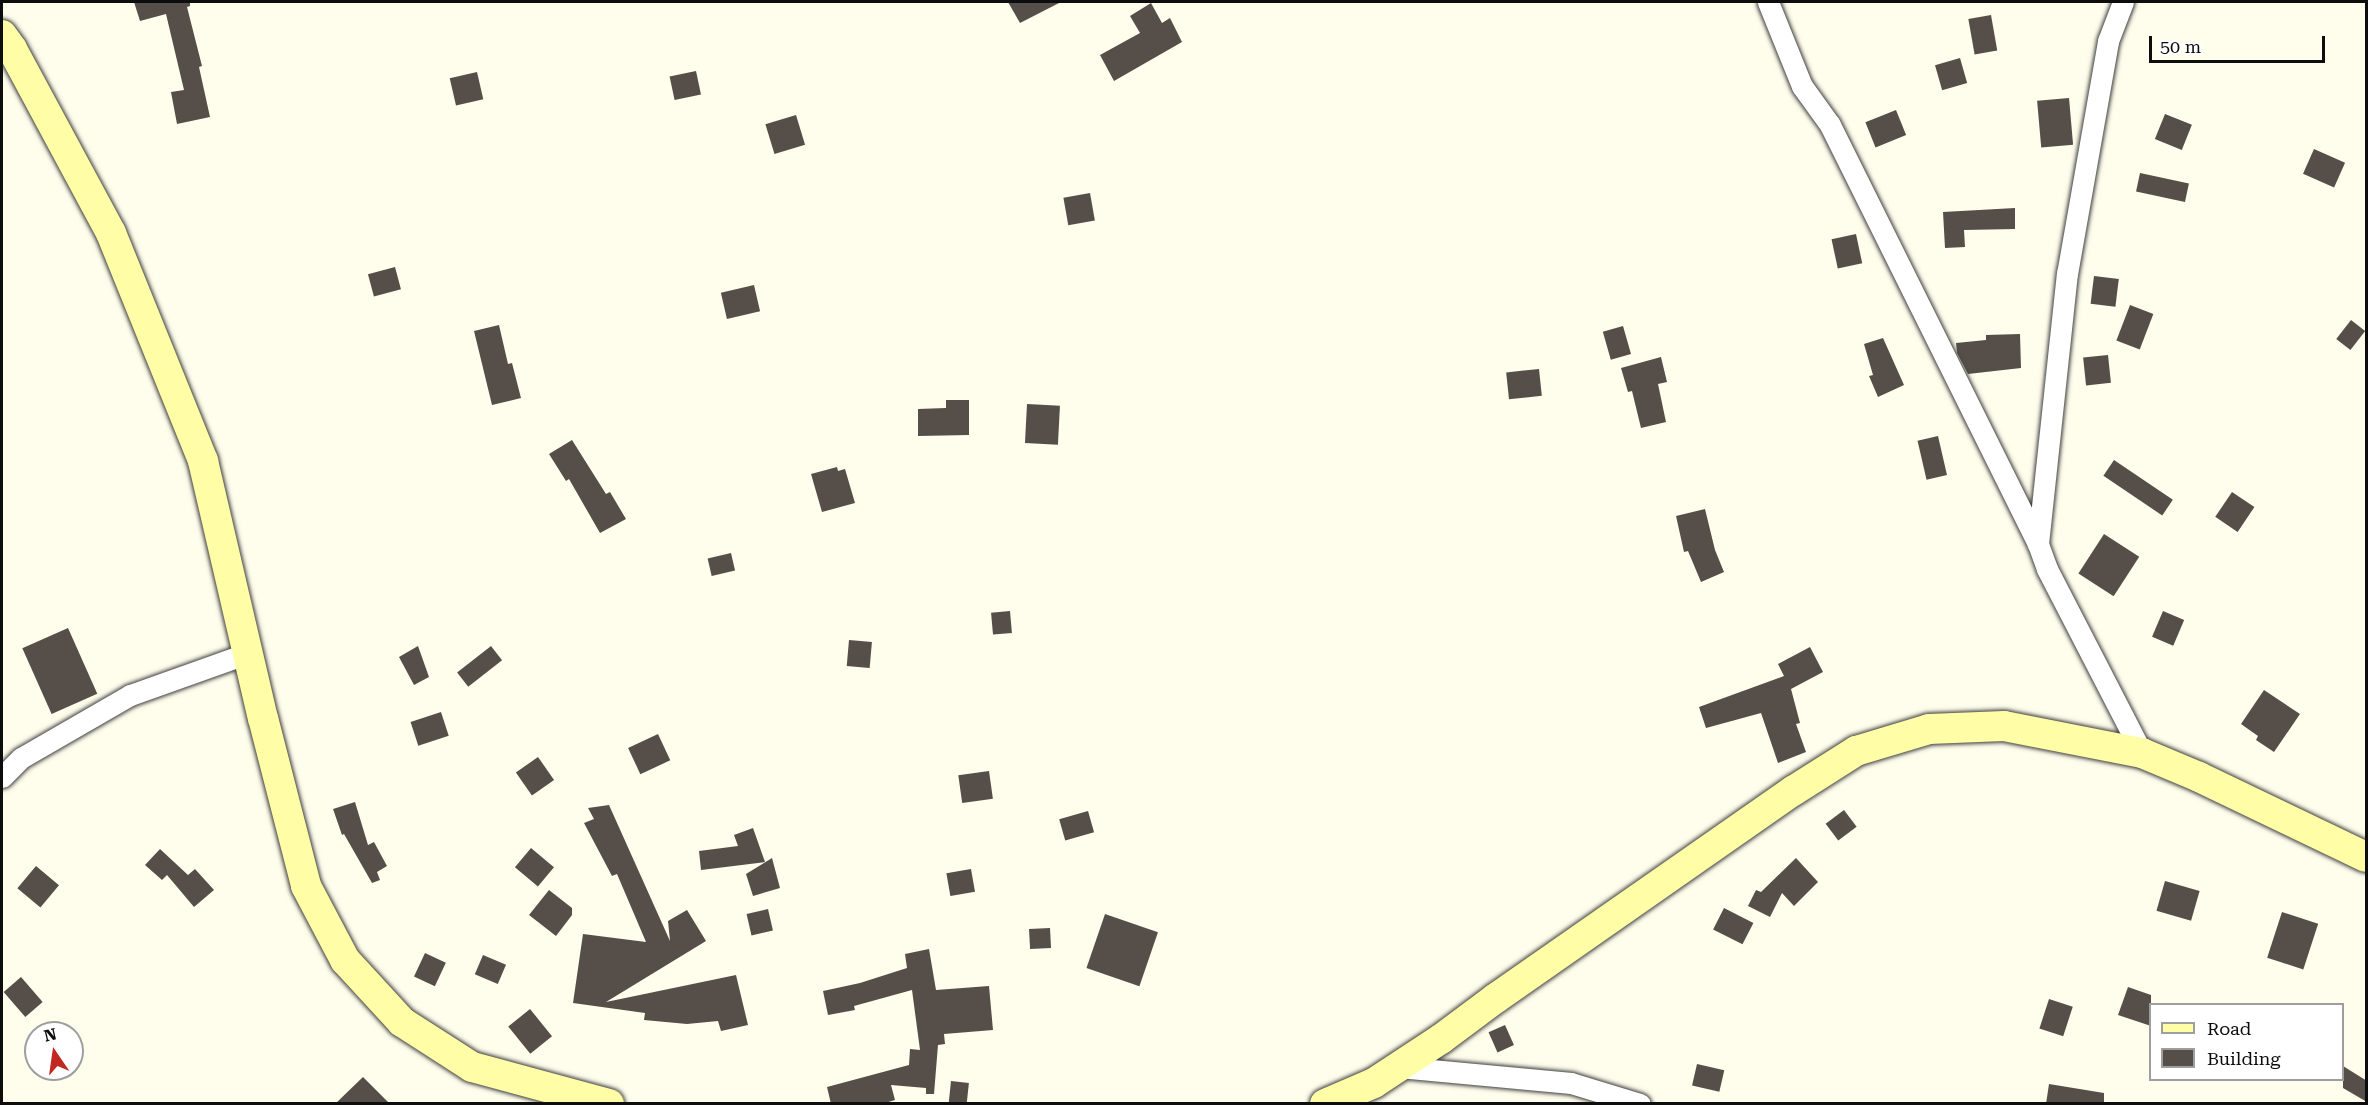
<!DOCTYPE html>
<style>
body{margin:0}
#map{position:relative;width:2368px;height:1105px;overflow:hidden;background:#fffdec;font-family:"Roboto Serif",serif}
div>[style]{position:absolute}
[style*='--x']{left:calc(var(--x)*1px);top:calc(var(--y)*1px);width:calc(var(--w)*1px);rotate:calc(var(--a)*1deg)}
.building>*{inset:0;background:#564f49;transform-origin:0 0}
.roads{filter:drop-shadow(0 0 2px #404040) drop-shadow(0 0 2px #404040)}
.street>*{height:21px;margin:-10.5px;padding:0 10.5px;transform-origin:10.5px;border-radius:10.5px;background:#fff}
.secondary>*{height:30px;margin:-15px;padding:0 15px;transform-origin:15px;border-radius:15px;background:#fffea7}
span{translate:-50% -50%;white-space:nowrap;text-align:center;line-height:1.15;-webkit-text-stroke:6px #fff;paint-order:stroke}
.frame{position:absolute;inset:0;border:3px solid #0d0d0d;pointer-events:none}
.legend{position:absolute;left:2149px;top:1003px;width:195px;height:78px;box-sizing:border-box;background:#fff;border:2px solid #9e9e9e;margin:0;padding:8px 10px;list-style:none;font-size:18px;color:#0d0d0d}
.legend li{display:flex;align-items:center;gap:12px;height:30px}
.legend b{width:30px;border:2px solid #9e9e9e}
.north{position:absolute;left:24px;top:1021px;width:60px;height:60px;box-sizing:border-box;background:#fff;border:2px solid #9e9e9e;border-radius:50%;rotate:347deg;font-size:16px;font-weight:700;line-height:24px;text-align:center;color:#0d0d0d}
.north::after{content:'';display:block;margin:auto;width:21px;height:27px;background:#c12821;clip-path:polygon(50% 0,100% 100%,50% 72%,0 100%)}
.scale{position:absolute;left:2149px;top:36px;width:176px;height:27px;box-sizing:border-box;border:3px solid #0d0d0d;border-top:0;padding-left:8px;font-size:18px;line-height:21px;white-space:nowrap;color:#0d0d0d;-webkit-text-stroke:4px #fff;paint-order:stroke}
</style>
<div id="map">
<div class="building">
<div style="clip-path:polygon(134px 2px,190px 2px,190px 6px,187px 7px,202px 66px,199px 67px,210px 117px,177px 124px,171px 92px,184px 90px,166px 14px,140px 21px)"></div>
<div style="clip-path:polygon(1008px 2px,1061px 2px,1020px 23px)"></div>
<div style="clip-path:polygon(1151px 3px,1162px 23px,1170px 18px,1182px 42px,1114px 81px,1100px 55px,1140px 33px,1130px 16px)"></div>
<div style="left:1991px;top:15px;width:36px;height:23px;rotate:80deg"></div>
<div style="left:1960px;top:58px;width:26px;height:26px;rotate:74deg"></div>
<div style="left:696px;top:71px;width:24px;height:27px;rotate:78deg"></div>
<div style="left:477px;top:72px;width:28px;height:28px;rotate:77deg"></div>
<div style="left:2069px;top:98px;width:47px;height:32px;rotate:85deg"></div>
<div style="left:1896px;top:110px;width:27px;height:33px;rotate:68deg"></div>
<div style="left:2165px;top:114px;width:29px;height:27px;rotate:22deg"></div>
<div style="left:796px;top:115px;width:31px;height:32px;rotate:73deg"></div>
<div style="left:2314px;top:149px;width:34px;height:27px;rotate:24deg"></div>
<div style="left:2140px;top:173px;width:50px;height:19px;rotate:12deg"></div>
<div style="left:1090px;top:193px;width:28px;height:27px;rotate:80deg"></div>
<div style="clip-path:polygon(2015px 208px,2015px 229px,1964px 230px,1965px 247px,1945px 248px,1943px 212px)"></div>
<div style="left:1856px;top:234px;width:30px;height:25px;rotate:78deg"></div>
<div style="left:395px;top:267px;width:23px;height:28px;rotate:75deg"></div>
<div style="left:2094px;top:276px;width:25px;height:28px;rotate:7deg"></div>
<div style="left:754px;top:285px;width:27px;height:34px;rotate:77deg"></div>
<div style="left:2130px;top:305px;width:25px;height:38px;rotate:21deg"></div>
<div style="left:2351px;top:320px;width:18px;height:24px;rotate:38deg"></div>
<div style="clip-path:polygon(499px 325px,508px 364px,512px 363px,521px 398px,492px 405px,474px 331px)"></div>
<div style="left:1623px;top:326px;width:29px;height:21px;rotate:74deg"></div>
<div style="clip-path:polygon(2020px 334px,2021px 368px,1968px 374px,1957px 353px,1956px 343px,1986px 340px,1986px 335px)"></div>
<div style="clip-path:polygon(1883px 338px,1904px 385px,1878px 397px,1869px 376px,1873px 375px,1864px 344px)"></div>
<div style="left:2108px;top:355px;width:28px;height:25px;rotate:84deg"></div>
<div style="clip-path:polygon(1661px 357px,1667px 382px,1658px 384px,1666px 422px,1641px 428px,1632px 391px,1628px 392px,1621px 368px)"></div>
<div style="left:1539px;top:369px;width:27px;height:33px;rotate:84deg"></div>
<div style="clip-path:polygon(946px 400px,969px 400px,969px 435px,918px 436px,918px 409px,946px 408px)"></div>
<div style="left:1027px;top:404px;width:33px;height:39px;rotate:3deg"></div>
<div style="left:1938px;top:436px;width:40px;height:21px;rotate:77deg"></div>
<div style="clip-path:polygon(572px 440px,606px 494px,610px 492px,626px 519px,600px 533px,569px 479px,566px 481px,549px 454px)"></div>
<div style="left:2114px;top:460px;width:71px;height:19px;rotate:34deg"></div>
<div style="clip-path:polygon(837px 467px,838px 471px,845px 469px,855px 503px,822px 512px,811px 474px)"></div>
<div style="left:2232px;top:492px;width:27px;height:30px;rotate:34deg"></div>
<div style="clip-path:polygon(1705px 509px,1715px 550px,1724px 572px,1701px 582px,1688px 551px,1684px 552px,1676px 516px)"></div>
<div style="left:2104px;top:534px;width:42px;height:47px;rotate:33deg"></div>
<div style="left:731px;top:553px;width:18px;height:24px;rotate:77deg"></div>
<div style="left:1010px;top:611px;width:22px;height:19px;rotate:85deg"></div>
<div style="left:2163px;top:611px;width:23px;height:28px;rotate:23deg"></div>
<div style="left:68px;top:628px;width:72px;height:50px;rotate:66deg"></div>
<div style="left:849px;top:640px;width:23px;height:26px;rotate:5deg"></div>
<div style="clip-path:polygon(418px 646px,429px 677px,414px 685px,399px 657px)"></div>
<div style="left:491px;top:646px;width:18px;height:43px;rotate:52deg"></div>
<div style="clip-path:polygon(1810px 647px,1823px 672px,1791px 689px,1800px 723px,1796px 724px,1806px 752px,1778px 763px,1761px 713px,1706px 728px,1699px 707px,1784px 676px,1778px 664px)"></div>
<div style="clip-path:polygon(2264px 690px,2300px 714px,2274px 752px,2256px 740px,2258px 736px,2241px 724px)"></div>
<div style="left:441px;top:712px;width:25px;height:32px;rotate:72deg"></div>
<div style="left:658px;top:734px;width:29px;height:33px;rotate:65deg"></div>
<div style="left:538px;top:757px;width:28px;height:27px;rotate:55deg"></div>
<div style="left:989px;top:771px;width:28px;height:31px;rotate:82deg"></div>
<div style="clip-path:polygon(355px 802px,368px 845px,374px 842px,387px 866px,377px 872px,380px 880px,372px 883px,344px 834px,342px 835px,333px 809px)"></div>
<div style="clip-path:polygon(609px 805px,670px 941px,668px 921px,687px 910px,706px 941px,606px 1002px,736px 975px,748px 1025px,721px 1031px,718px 1021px,687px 1024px,644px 1020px,645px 1013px,573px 1003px,583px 934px,646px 942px,617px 874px,612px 876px,584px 823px,594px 819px,588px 808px)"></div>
<div style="left:1844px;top:810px;width:21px;height:23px;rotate:53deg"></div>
<div style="left:1088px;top:811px;width:22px;height:30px;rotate:74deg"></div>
<div style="clip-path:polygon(753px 828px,765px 862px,701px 870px,699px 851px,738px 846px,734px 835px)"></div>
<div style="left:531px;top:848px;width:30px;height:25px;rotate:40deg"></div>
<div style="clip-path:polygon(160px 849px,188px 875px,195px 869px,214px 890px,194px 907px,167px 875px,162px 880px,145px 865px)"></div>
<div style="clip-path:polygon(772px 858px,780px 888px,753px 896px,746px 874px)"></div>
<div style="clip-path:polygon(1796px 858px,1818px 882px,1794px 906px,1782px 893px,1770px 917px,1748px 906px,1756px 890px,1761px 892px)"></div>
<div style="left:36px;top:866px;width:30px;height:29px;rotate:40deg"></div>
<div style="left:971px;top:869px;width:23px;height:25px;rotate:80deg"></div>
<div style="left:2165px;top:881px;width:36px;height:31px;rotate:16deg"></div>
<div style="clip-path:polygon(549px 890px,572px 908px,572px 915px,556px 936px,529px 915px)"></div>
<div style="left:1724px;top:908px;width:33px;height:24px;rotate:27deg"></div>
<div style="left:768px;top:909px;width:22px;height:22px;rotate:77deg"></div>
<div style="left:2282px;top:912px;width:38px;height:48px;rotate:18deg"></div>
<div style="left:1105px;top:914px;width:56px;height:57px;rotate:19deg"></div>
<div style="left:1050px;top:928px;width:20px;height:21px;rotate:87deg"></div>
<div style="clip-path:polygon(929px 949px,936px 990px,989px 986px,993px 1030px,944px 1034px,945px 1044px,938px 1045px,934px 1094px,926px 1094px,926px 1088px,891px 1085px,895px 1100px,882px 1104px,831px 1104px,827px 1087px,909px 1065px,910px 1049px,920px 1050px,912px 990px,854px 1006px,855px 1010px,828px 1015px,823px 991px,860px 983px,907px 968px,905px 954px)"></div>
<div style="left:425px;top:953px;width:23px;height:26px;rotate:25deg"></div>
<div style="left:483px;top:955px;width:25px;height:21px;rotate:23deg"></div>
<div style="left:21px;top:977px;width:33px;height:23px;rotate:49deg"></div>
<div style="clip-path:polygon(2128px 987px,2151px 995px,2151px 1026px,2118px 1015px)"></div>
<div style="left:2049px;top:999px;width:25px;height:31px;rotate:18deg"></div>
<div style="left:530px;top:1009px;width:35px;height:28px;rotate:51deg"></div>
<div style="left:1505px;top:1025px;width:22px;height:18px;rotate:66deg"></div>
<div style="left:1697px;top:1064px;width:28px;height:22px;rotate:13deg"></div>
<div style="clip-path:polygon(2343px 1066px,2367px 1081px,2367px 1102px,2343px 1088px)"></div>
<div style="clip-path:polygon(363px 1077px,390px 1104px,335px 1104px)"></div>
<div style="left:951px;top:1081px;width:18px;height:21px;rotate:6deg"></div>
<div style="clip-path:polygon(2049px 1084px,2104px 1093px,2104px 1104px,2046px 1104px)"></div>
</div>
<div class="roads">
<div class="street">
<div style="--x:1768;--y:2;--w:91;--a:68"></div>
<div style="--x:1802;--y:86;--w:48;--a:54.3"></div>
<div style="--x:1830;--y:125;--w:468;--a:63.6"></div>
<div style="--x:2038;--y:544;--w:27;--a:70"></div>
<div style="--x:2047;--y:569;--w:207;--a:62.7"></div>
<div style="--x:2038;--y:544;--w:272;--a:-83.9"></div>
<div style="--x:2067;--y:274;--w:237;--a:-80"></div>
<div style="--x:2108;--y:41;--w:42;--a:-69"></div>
<div style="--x:2;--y:777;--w:27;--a:-45"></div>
<div style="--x:21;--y:758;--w:126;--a:-30"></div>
<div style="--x:130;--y:695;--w:125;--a:-19.6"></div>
<div style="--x:1399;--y:1067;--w:173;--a:5.3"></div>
<div style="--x:1571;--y:1083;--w:72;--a:16.9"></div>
</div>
<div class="secondary">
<div style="--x:2;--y:35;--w:17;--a:54"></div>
<div style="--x:12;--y:49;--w:209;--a:61.7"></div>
<div style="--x:111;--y:233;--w:246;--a:68"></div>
<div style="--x:203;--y:461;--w:264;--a:76.9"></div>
<div style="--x:263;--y:718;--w:173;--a:75.6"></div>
<div style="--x:306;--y:886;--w:84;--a:62.2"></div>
<div style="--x:345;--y:960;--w:84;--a:47.4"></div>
<div style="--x:402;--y:1022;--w:83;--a:32.7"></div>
<div style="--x:472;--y:1067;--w:142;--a:15.1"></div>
<div style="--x:1325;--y:1104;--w:53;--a:-23.2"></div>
<div style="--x:1374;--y:1083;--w:80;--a:-33.3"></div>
<div style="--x:1441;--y:1039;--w:69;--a:-36.7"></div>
<div style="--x:1496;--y:998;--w:362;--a:-34.9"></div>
<div style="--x:1793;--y:791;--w:75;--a:-32.4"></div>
<div style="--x:1856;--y:751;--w:76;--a:-16.8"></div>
<div style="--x:1929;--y:729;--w:75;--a:-2.3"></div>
<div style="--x:2004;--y:726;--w:141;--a:11.1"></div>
<div style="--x:2142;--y:753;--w:62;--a:22.8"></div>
<div style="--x:2199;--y:777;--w:185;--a:25.6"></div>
</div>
</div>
<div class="frame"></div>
<ul class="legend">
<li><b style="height:8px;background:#fffea7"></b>Road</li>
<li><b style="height:16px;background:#564f49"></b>Building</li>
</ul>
<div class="north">N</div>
<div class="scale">50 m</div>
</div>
